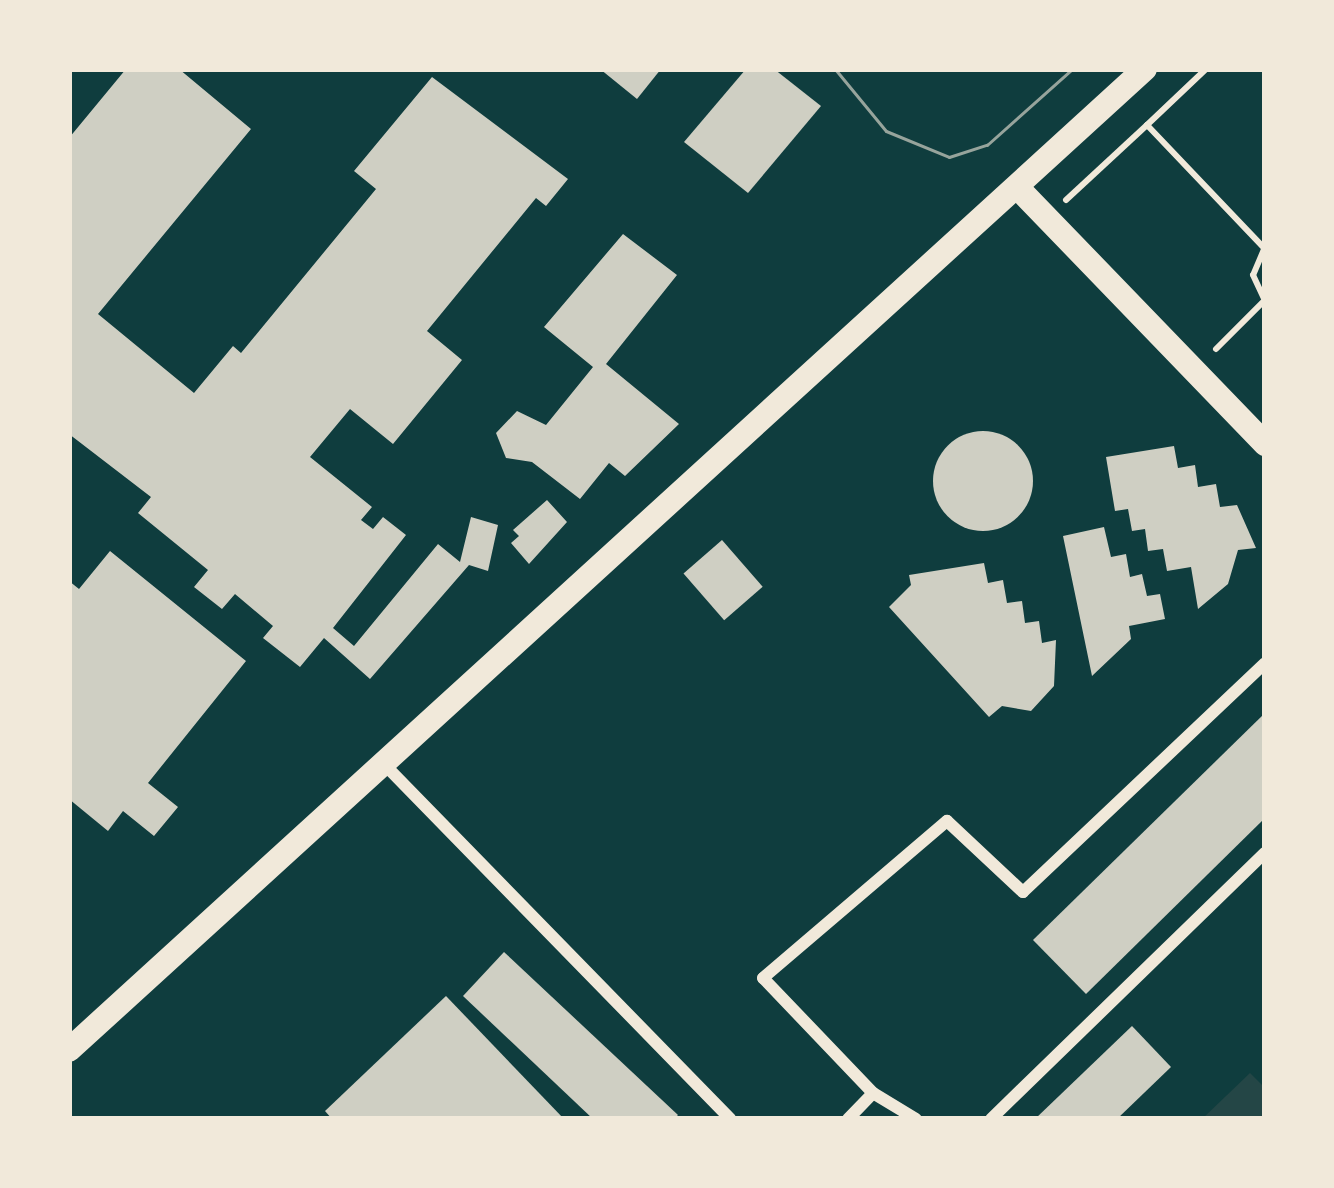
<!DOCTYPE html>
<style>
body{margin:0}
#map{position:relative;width:1334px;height:1188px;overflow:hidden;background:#0f3d3e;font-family:"Fira Sans",sans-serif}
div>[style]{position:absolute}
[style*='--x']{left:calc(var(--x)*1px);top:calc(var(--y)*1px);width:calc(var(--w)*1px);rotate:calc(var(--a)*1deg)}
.green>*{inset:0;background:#244646}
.building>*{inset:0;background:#cfcfc3;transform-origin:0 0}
.round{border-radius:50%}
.path>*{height:6px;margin:-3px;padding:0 3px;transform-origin:3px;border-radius:3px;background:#f1e9da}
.minor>*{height:12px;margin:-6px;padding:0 6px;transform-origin:6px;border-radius:6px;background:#f1e9da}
.secondary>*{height:24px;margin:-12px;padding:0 12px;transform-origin:12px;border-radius:12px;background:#f1e9da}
.tram>*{height:3px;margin:-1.5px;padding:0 1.5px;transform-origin:1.5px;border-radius:1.5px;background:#97a49c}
span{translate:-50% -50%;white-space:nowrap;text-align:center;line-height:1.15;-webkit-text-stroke:9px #f1e9da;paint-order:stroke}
.frame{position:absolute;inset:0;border:72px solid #f1e9da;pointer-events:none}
</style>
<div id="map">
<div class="green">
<div style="clip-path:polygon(1250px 1073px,1265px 1088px,1265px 1119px,1202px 1119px)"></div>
</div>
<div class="building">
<div style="clip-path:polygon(126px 69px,179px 69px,251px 129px,98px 314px,194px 393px,233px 346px,241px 353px,376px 189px,354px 171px,432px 77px,568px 179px,546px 206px,536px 198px,427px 331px,462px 360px,393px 444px,350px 409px,310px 457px,372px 507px,361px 520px,373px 529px,383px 517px,406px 535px,333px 628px,354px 646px,438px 544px,460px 562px,471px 517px,498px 525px,488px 571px,469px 565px,370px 679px,324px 638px,300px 667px,263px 638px,273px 626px,235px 594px,222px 609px,194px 587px,208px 570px,138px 513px,151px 497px,69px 434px,69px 138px)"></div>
<div style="clip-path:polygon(600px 69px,661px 69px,637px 99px)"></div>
<div style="clip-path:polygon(746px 69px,774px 69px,821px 106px,748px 193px,684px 142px)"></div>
<div style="clip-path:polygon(623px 234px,677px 275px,606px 364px,679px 424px,625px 476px,609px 463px,580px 499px,532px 462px,506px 458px,496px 433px,517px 411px,546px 425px,593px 367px,544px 327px)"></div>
<div class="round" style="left:933px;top:431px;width:100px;height:100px"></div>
<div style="clip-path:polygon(1174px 446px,1178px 468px,1195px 465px,1198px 487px,1216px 484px,1220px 507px,1237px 505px,1256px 548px,1238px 550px,1228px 584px,1198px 609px,1191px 567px,1167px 571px,1163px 549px,1148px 551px,1145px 529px,1132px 531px,1128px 509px,1115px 511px,1106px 457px)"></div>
<div style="clip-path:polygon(547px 500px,567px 522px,529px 564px,511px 543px,519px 536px,513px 530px)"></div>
<div style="clip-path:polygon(1104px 527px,1111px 557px,1126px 554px,1130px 577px,1142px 574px,1147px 596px,1160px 594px,1165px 619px,1129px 626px,1131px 639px,1092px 676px,1063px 536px)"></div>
<div style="left:722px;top:540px;width:62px;height:51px;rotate:49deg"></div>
<div style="clip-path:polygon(110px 551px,246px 661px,148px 783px,178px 807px,154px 836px,123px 811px,108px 831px,69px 799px,69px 581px,79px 589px)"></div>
<div style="clip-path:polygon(984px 563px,988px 583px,1003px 580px,1007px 603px,1022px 601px,1025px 623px,1039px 621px,1042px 643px,1056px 640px,1054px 686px,1031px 711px,1002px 706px,989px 717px,889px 607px,911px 585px,909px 575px)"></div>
<div style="clip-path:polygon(1265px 713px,1265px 818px,1086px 994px,1033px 940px)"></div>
<div style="clip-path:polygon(504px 952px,678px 1115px,674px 1119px,593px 1119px,463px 996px)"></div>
<div style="clip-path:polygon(446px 996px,564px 1119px,332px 1119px,325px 1111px)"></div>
<div style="clip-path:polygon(1132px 1026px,1171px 1067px,1117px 1119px,1035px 1119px)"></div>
</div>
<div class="path">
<div style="--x:1206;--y:69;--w:81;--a:136.5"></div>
<div style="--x:1147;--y:125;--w:170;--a:46.4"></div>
<div style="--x:1066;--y:200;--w:110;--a:-42.8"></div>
<div style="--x:1265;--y:247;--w:30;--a:113"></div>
<div style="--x:1253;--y:275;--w:29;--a:65"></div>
<div style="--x:1216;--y:349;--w:68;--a:-45"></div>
</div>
<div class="minor">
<div style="--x:384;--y:764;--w:496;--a:45.7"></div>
<div style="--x:873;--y:1093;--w:159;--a:-133.7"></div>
<div style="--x:763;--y:978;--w:242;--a:-40.5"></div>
<div style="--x:947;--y:821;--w:104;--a:43.1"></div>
<div style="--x:1023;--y:892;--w:333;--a:-43.4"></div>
<div style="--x:848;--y:1119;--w:36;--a:-46"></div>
<div style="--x:873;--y:1093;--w:50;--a:31.2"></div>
<div style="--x:991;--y:1119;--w:382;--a:-44.2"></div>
</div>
<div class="secondary">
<div style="--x:1018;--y:188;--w:356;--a:46"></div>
<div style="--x:69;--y:1050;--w:1456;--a:-42.36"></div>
</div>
<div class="tram">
<div style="--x:835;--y:69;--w:80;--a:50.6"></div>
<div style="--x:886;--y:131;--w:68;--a:22.4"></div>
<div style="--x:949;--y:157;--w:40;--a:-18"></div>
<div style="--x:987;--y:145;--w:114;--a:-41.8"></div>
</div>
<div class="frame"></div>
</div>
